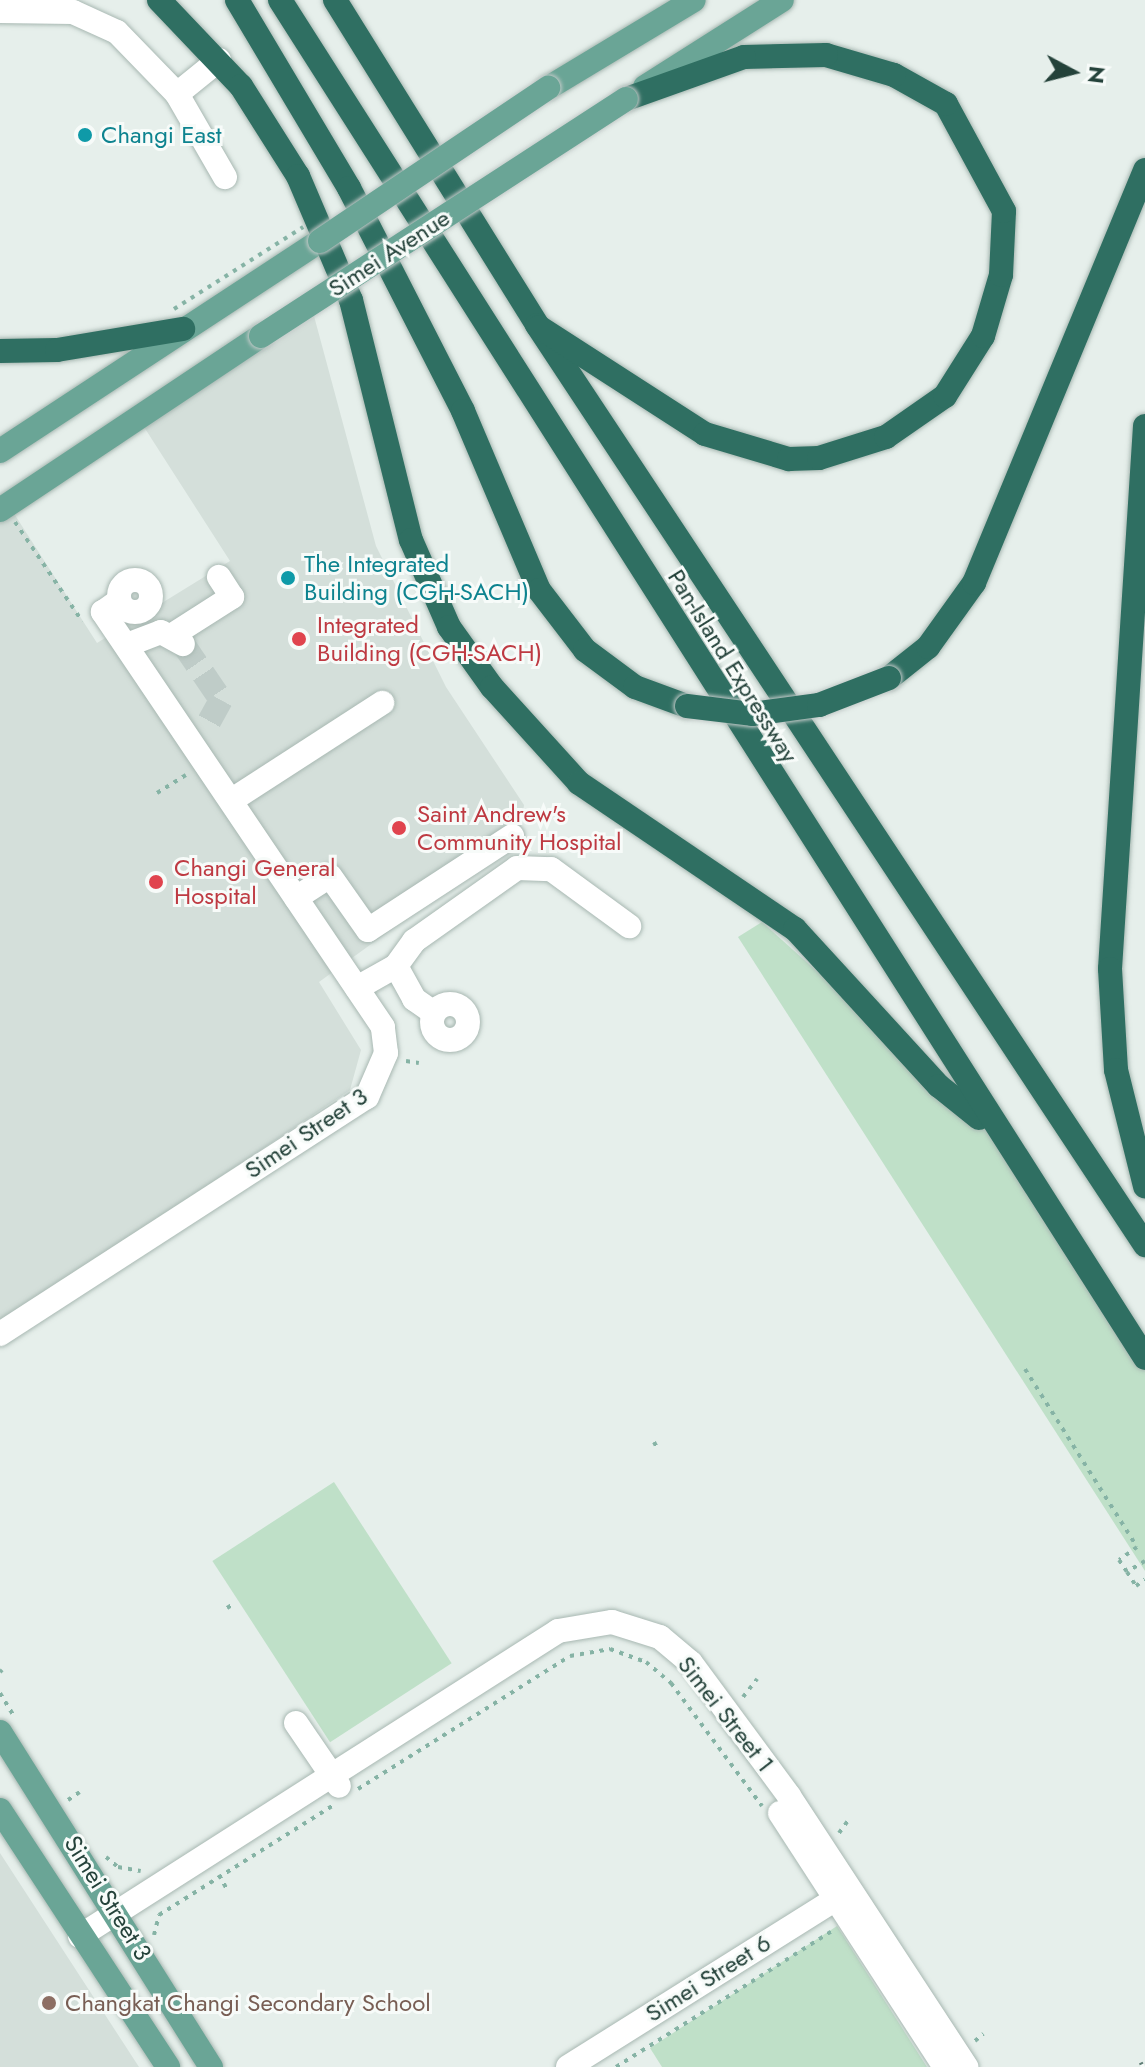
<!DOCTYPE html>
<style>
body{margin:0}
#map{position:relative;width:1145px;height:2067px;overflow:hidden;background:#e6efeb;font-family:Jost,sans-serif}
div>[style]{position:absolute}
[style*='--x']{left:calc(var(--x)*1px);top:calc(var(--y)*1px);width:calc(var(--w)*1px);rotate:calc(var(--a)*1deg)}
.built>*{inset:0;background:#d4dfda}
.green>*{inset:0;background:#bfe0c8;transform-origin:0 0}
.minor-tunnel>*{height:24px;margin-top:-12px;transform-origin:0;background:repeating-linear-gradient(90deg,#bfccc8 0 24px,transparent 0 36px)}
.path>*{height:4px;margin-top:-2px;transform-origin:0;background:repeating-linear-gradient(90deg,#86b3a5 0 4px,transparent 0 10px)}
.roads{filter:drop-shadow(0 0 2px #a8b8b2) drop-shadow(0 0 2px #a8b8b2)}
.minor>*{height:24px;margin:-12px;padding:0 12px;transform-origin:12px;border-radius:12px;background:#fff}
.minor>.ring{margin:-12px;padding:0;box-sizing:content-box;background:none;border:24px solid #fff;border-radius:50%}
.major>*{height:24px;margin:-12px;padding:0 12px;transform-origin:12px;border-radius:12px;background:#6aa596}
.highway>*{height:24px;margin:-12px;padding:0 12px;transform-origin:12px;border-radius:12px;background:#2f6f62}
.rail>*{height:9px;margin-top:-4.5px;transform-origin:0;background:repeating-linear-gradient(90deg,#f7fbf9 0 18px,#5f7d75 0 36px);box-sizing:border-box;border-block:2px solid #5f7d75}
.path-bridge>*{height:4px;margin-top:-2px;transform-origin:0;background:repeating-linear-gradient(90deg,#86b3a5 0 4px,transparent 0 10px)}
.bridges{filter:drop-shadow(0 0 2px #c2cac8) drop-shadow(0 0 2px #c2cac8)}
.major-bridge>*{height:24px;margin:-12px;padding:0 12px;transform-origin:12px;border-radius:12px;background:#6aa596}
.highway-bridge>*{height:24px;margin:-12px;padding:0 12px;transform-origin:12px;border-radius:12px;background:#2f6f62}
.dots>*{width:22px;height:22px;translate:-50% -50%;box-sizing:border-box;border:4px solid #f7fbf9;border-radius:50%}
span{translate:-50% -50%;white-space:nowrap;text-align:center;line-height:1.15;-webkit-text-stroke:6px #f7fbf9;paint-order:stroke}
.culture-label{font-size:24px;color:#0d838f}
.left{translate:0 -50%;text-align:left}
.street-label{font-size:24px;color:#24423a}
.health-label{font-size:24px;color:#be3a42}
.education-label{font-size:24px;color:#785e54}
.north{position:absolute;left:1033px;top:32px;width:80px;height:80px;-webkit-text-stroke:6px #f7fbf9;paint-order:stroke;rotate:97deg;font-size:22px;font-weight:700;line-height:32px;text-align:center;color:#24423a}
.north::after{content:'';display:block;margin:auto;width:28px;height:36px;background:#24423a;clip-path:polygon(50% 0,100% 100%,50% 72%,0 100%)}
</style>
<div id="map">
<div class="built">
<div style="clip-path:polygon(314px 316px,376px 546px,446px 687px,524px 805px,520px 836px,319px 982px,361px 1050px,350px 1090px,0 1325px,0 520px,13px 512px,97px 643px,230px 561px,144px 427px)"></div>
<div style="clip-path:polygon(0 1853px,37px 1910px,139px 2067px,0 2067px)"></div>
</div>
<div class="green">
<div style="clip-path:polygon(762px 922px,990px 1127px,1145px 1363px,1145px 1571px,738px 937px)"></div>
<div style="left:334px;top:1482px;width:216px;height:145px;rotate:57deg"></div>
<div style="clip-path:polygon(837px 1926px,927px 2067px,662px 2067px,650px 2048px)"></div>
</div>
<div class="minor-tunnel">
<div style="--x:183;--y:644;--w:68;--a:55.8"></div>
<div style="--x:221;--y:700;--w:29;--a:119"></div>
</div>
<div class="path">
<div style="--x:15;--y:522;--w:120;--a:55.9"></div>
<div style="--x:157;--y:793;--w:34;--a:-32"></div>
<div style="--x:406;--y:1061;--w:13;--a:9"></div>
<div style="--x:1025;--y:1369;--w:210;--a:57.8"></div>
<div style="--x:1137;--y:1547;--w:22;--a:144"></div>
<div style="--x:1119;--y:1560;--w:14;--a:56"></div>
<div style="--x:654;--y:1442;--w:7;--a:63"></div>
<div style="--x:1145;--y:1561;--w:21;--a:149"></div>
<div style="--x:1127;--y:1572;--w:17;--a:57"></div>
<div style="--x:1136;--y:1586;--w:11;--a:-38"></div>
<div style="--x:227;--y:1608;--w:9;--a:-32"></div>
<div style="--x:0;--y:1672;--w:3;--a:-45"></div>
<div style="--x:0;--y:1693;--w:27;--a:59"></div>
<div style="--x:743;--y:1697;--w:23;--a:-52"></div>
<div style="--x:358;--y:1789;--w:250;--a:-32.1"></div>
<div style="--x:570;--y:1656;--w:41;--a:-9.9"></div>
<div style="--x:610;--y:1649;--w:38;--a:20"></div>
<div style="--x:646;--y:1662;--w:33;--a:40"></div>
<div style="--x:671;--y:1683;--w:153;--a:53.5"></div>
<div style="--x:68;--y:1800;--w:14;--a:-34"></div>
<div style="--x:839;--y:1833;--w:19;--a:-54"></div>
<div style="--x:106;--y:1857;--w:16;--a:40"></div>
<div style="--x:118;--y:1867;--w:23;--a:10"></div>
<div style="--x:219;--y:1875;--w:18;--a:61"></div>
<div style="--x:154;--y:1935;--w:21;--a:-76"></div>
<div style="--x:159;--y:1915;--w:207;--a:-32.2"></div>
<div style="--x:975;--y:2041;--w:11;--a:-41"></div>
<div style="--x:616;--y:2067;--w:255;--a:-32.2"></div>
</div>
<div class="roads">
<div class="minor">
<div style="--x:0;--y:11;--w:73;--a:0.8"></div>
<div style="--x:73;--y:12;--w:48;--a:24.4"></div>
<div style="--x:117;--y:32;--w:86;--a:45.9"></div>
<div style="--x:177;--y:94;--w:96;--a:60"></div>
<div style="--x:177;--y:94;--w:54;--a:-39"></div>
<div class="ring" style="left:119px;top:580px;width:8px;height:8px"></div>
<div style="--x:174;--y:634;--w:69;--a:-32.5"></div>
<div style="--x:232;--y:597;--w:24;--a:-123"></div>
<div style="--x:127;--y:645;--w:36;--a:-21"></div>
<div style="--x:161;--y:632;--w:25;--a:29"></div>
<div style="--x:232;--y:800;--w:179;--a:-32.9"></div>
<div style="--x:296;--y:898;--w:40;--a:-32.9"></div>
<div style="--x:330;--y:876;--w:66;--a:54.9"></div>
<div style="--x:368;--y:930;--w:172;--a:-33.1"></div>
<div style="--x:396;--y:966;--w:38;--a:61"></div>
<div style="--x:414;--y:999;--w:24;--a:35"></div>
<div style="--x:357;--y:988;--w:45;--a:-29.4"></div>
<div style="--x:396;--y:966;--w:31;--a:-54"></div>
<div style="--x:414;--y:941;--w:126;--a:-35.3"></div>
<div style="--x:517;--y:868;--w:34;--a:2"></div>
<div style="--x:551;--y:869;--w:97;--a:36.2"></div>
<div class="ring" style="left:432px;top:1004px;width:12px;height:12px"></div>
<div style="--x:0;--y:1334;--w:437;--a:-32.9"></div>
<div style="--x:367;--y:1097;--w:48;--a:-66.6"></div>
<div style="--x:386;--y:1053;--w:26;--a:-97"></div>
<div style="--x:383;--y:1027;--w:501;--a:-124.01"></div>
<div style="--x:103;--y:612;--w:19;--a:-35"></div>
<div style="--x:296;--y:1723;--w:76;--a:55.7"></div>
<div style="--x:780;--y:1813;--w:303;--a:57"></div>
<div style="--x:80;--y:1936;--w:567;--a:-32.54"></div>
<div style="--x:558;--y:1631;--w:55;--a:-9.5"></div>
<div style="--x:612;--y:1622;--w:50;--a:17.4"></div>
<div style="--x:660;--y:1637;--w:40;--a:40"></div>
<div style="--x:691;--y:1663;--w:165;--a:53.6"></div>
<div style="--x:789;--y:1796;--w:324;--a:56.8"></div>
<div style="--x:568;--y:2067;--w:329;--a:-32.1"></div>
</div>
<div class="major">
<div style="--x:645;--y:87;--w:162;--a:-32.4"></div>
<div style="--x:548;--y:88;--w:170;--a:-31.1"></div>
<div style="--x:0;--y:451;--w:383;--a:-33.3"></div>
<div style="--x:0;--y:510;--w:314;--a:-33.7"></div>
<div style="--x:0;--y:1732;--w:396;--a:57.8"></div>
<div style="--x:0;--y:1810;--w:307;--a:56.8"></div>
</div>
<div class="highway">
<div style="--x:159;--y:0;--w:119;--a:46.4"></div>
<div style="--x:241;--y:86;--w:107;--a:57.7"></div>
<div style="--x:298;--y:176;--w:135;--a:66.9"></div>
<div style="--x:351;--y:300;--w:247;--a:76"></div>
<div style="--x:411;--y:540;--w:95;--a:66.4"></div>
<div style="--x:449;--y:627;--w:74;--a:54.4"></div>
<div style="--x:492;--y:687;--w:130;--a:47.8"></div>
<div style="--x:579;--y:783;--w:261;--a:34.1"></div>
<div style="--x:795;--y:929;--w:213;--a:47.5"></div>
<div style="--x:939;--y:1086;--w:51;--a:38.7"></div>
<div style="--x:237;--y:0;--w:219;--a:59.2"></div>
<div style="--x:349;--y:188;--w:250;--a:62.9"></div>
<div style="--x:463;--y:411;--w:194;--a:67"></div>
<div style="--x:539;--y:590;--w:76;--a:52.5"></div>
<div style="--x:585;--y:650;--w:62;--a:36.5"></div>
<div style="--x:635;--y:687;--w:55;--a:20.1"></div>
<div style="--x:280;--y:0;--w:1610;--a:57.5"></div>
<div style="--x:335;--y:0;--w:383;--a:58.1"></div>
<div style="--x:537;--y:325;--w:1103;--a:56.54"></div>
<div style="--x:539;--y:327;--w:197;--a:32.8"></div>
<div style="--x:705;--y:434;--w:88;--a:16.6"></div>
<div style="--x:789;--y:459;--w:30;--a:-2"></div>
<div style="--x:819;--y:458;--w:70;--a:-17.4"></div>
<div style="--x:886;--y:437;--w:72;--a:-34.8"></div>
<div style="--x:945;--y:396;--w:71;--a:-57.7"></div>
<div style="--x:983;--y:336;--w:64;--a:-73.6"></div>
<div style="--x:1001;--y:275;--w:64;--a:-87.3"></div>
<div style="--x:1004;--y:211;--w:122;--a:-118.5"></div>
<div style="--x:946;--y:104;--w:60;--a:-150.9"></div>
<div style="--x:894;--y:75;--w:71;--a:-163.6"></div>
<div style="--x:826;--y:55;--w:82;--a:178.6"></div>
<div style="--x:744;--y:57;--w:125;--a:160.4"></div>
<div style="--x:0;--y:351;--w:57;--a:-1"></div>
<div style="--x:57;--y:350;--w:128;--a:-9.5"></div>
<div style="--x:1145;--y:426;--w:544;--a:93.69"></div>
<div style="--x:1110;--y:969;--w:101;--a:86.6"></div>
<div style="--x:1116;--y:1070;--w:120;--a:76"></div>
<div style="--x:889;--y:678;--w:50;--a:-38.5"></div>
<div style="--x:928;--y:647;--w:79;--a:-54.3"></div>
<div style="--x:974;--y:583;--w:447;--a:-67.5"></div>
</div>
</div>
<div class="rail">
<div style="--x:1141;--y:2067;--w:4;--a:-27"></div>
</div>
<div class="path-bridge">
<div style="--x:174;--y:309;--w:153;--a:-32.4"></div>
</div>
<div class="bridges">
<div class="major-bridge">
<div style="--x:320;--y:241;--w:275;--a:-33.9"></div>
<div style="--x:261;--y:336;--w:435;--a:-33"></div>
</div>
<div class="highway-bridge">
<div style="--x:687;--y:706;--w:65;--a:7"></div>
<div style="--x:752;--y:714;--w:68;--a:-7.7"></div>
<div style="--x:819;--y:705;--w:75;--a:-21.1"></div>
</div>
</div>
<div class="dots">
<div style="left:85px;top:135px;background:#0f9aa8"></div>
<div style="left:288px;top:578px;background:#0f9aa8"></div>
<div style="left:299px;top:639px;background:#e0444e"></div>
<div style="left:399px;top:828px;background:#e0444e"></div>
<div style="left:156px;top:882px;background:#e0444e"></div>
<div style="left:49px;top:2003px;background:#8d6e63"></div>
</div>
<div class="culture-label">
<span class="left" style="left:101px;top:135px">Changi East</span>
<span class="left" style="left:304px;top:578px">The Integrated<br>Building (CGH-SACH)</span>
</div>
<div class="street-label">
<span style="left:389px;top:253px;rotate:-33deg">Simei Avenue</span>
<span style="left:733px;top:666px;rotate:58deg">Pan-Island Expressway</span>
<span style="left:306px;top:1133px;rotate:-34deg">Simei Street 3</span>
<span style="left:726px;top:1714px;rotate:52deg">Simei Street 1</span>
<span style="left:108px;top:1898px;rotate:58deg">Simei Street 3</span>
<span style="left:708px;top:1978px;rotate:-32deg">Simei Street 6</span>
</div>
<div class="health-label">
<span class="left" style="left:317px;top:639px">Integrated<br>Building (CGH-SACH)</span>
<span class="left" style="left:417px;top:828px">Saint Andrew's<br>Community Hospital</span>
<span class="left" style="left:174px;top:882px">Changi General<br>Hospital</span>
</div>
<div class="education-label">
<span class="left" style="left:65px;top:2003px">Changkat Changi Secondary School</span>
</div>
<div class="north">N</div>
</div>
